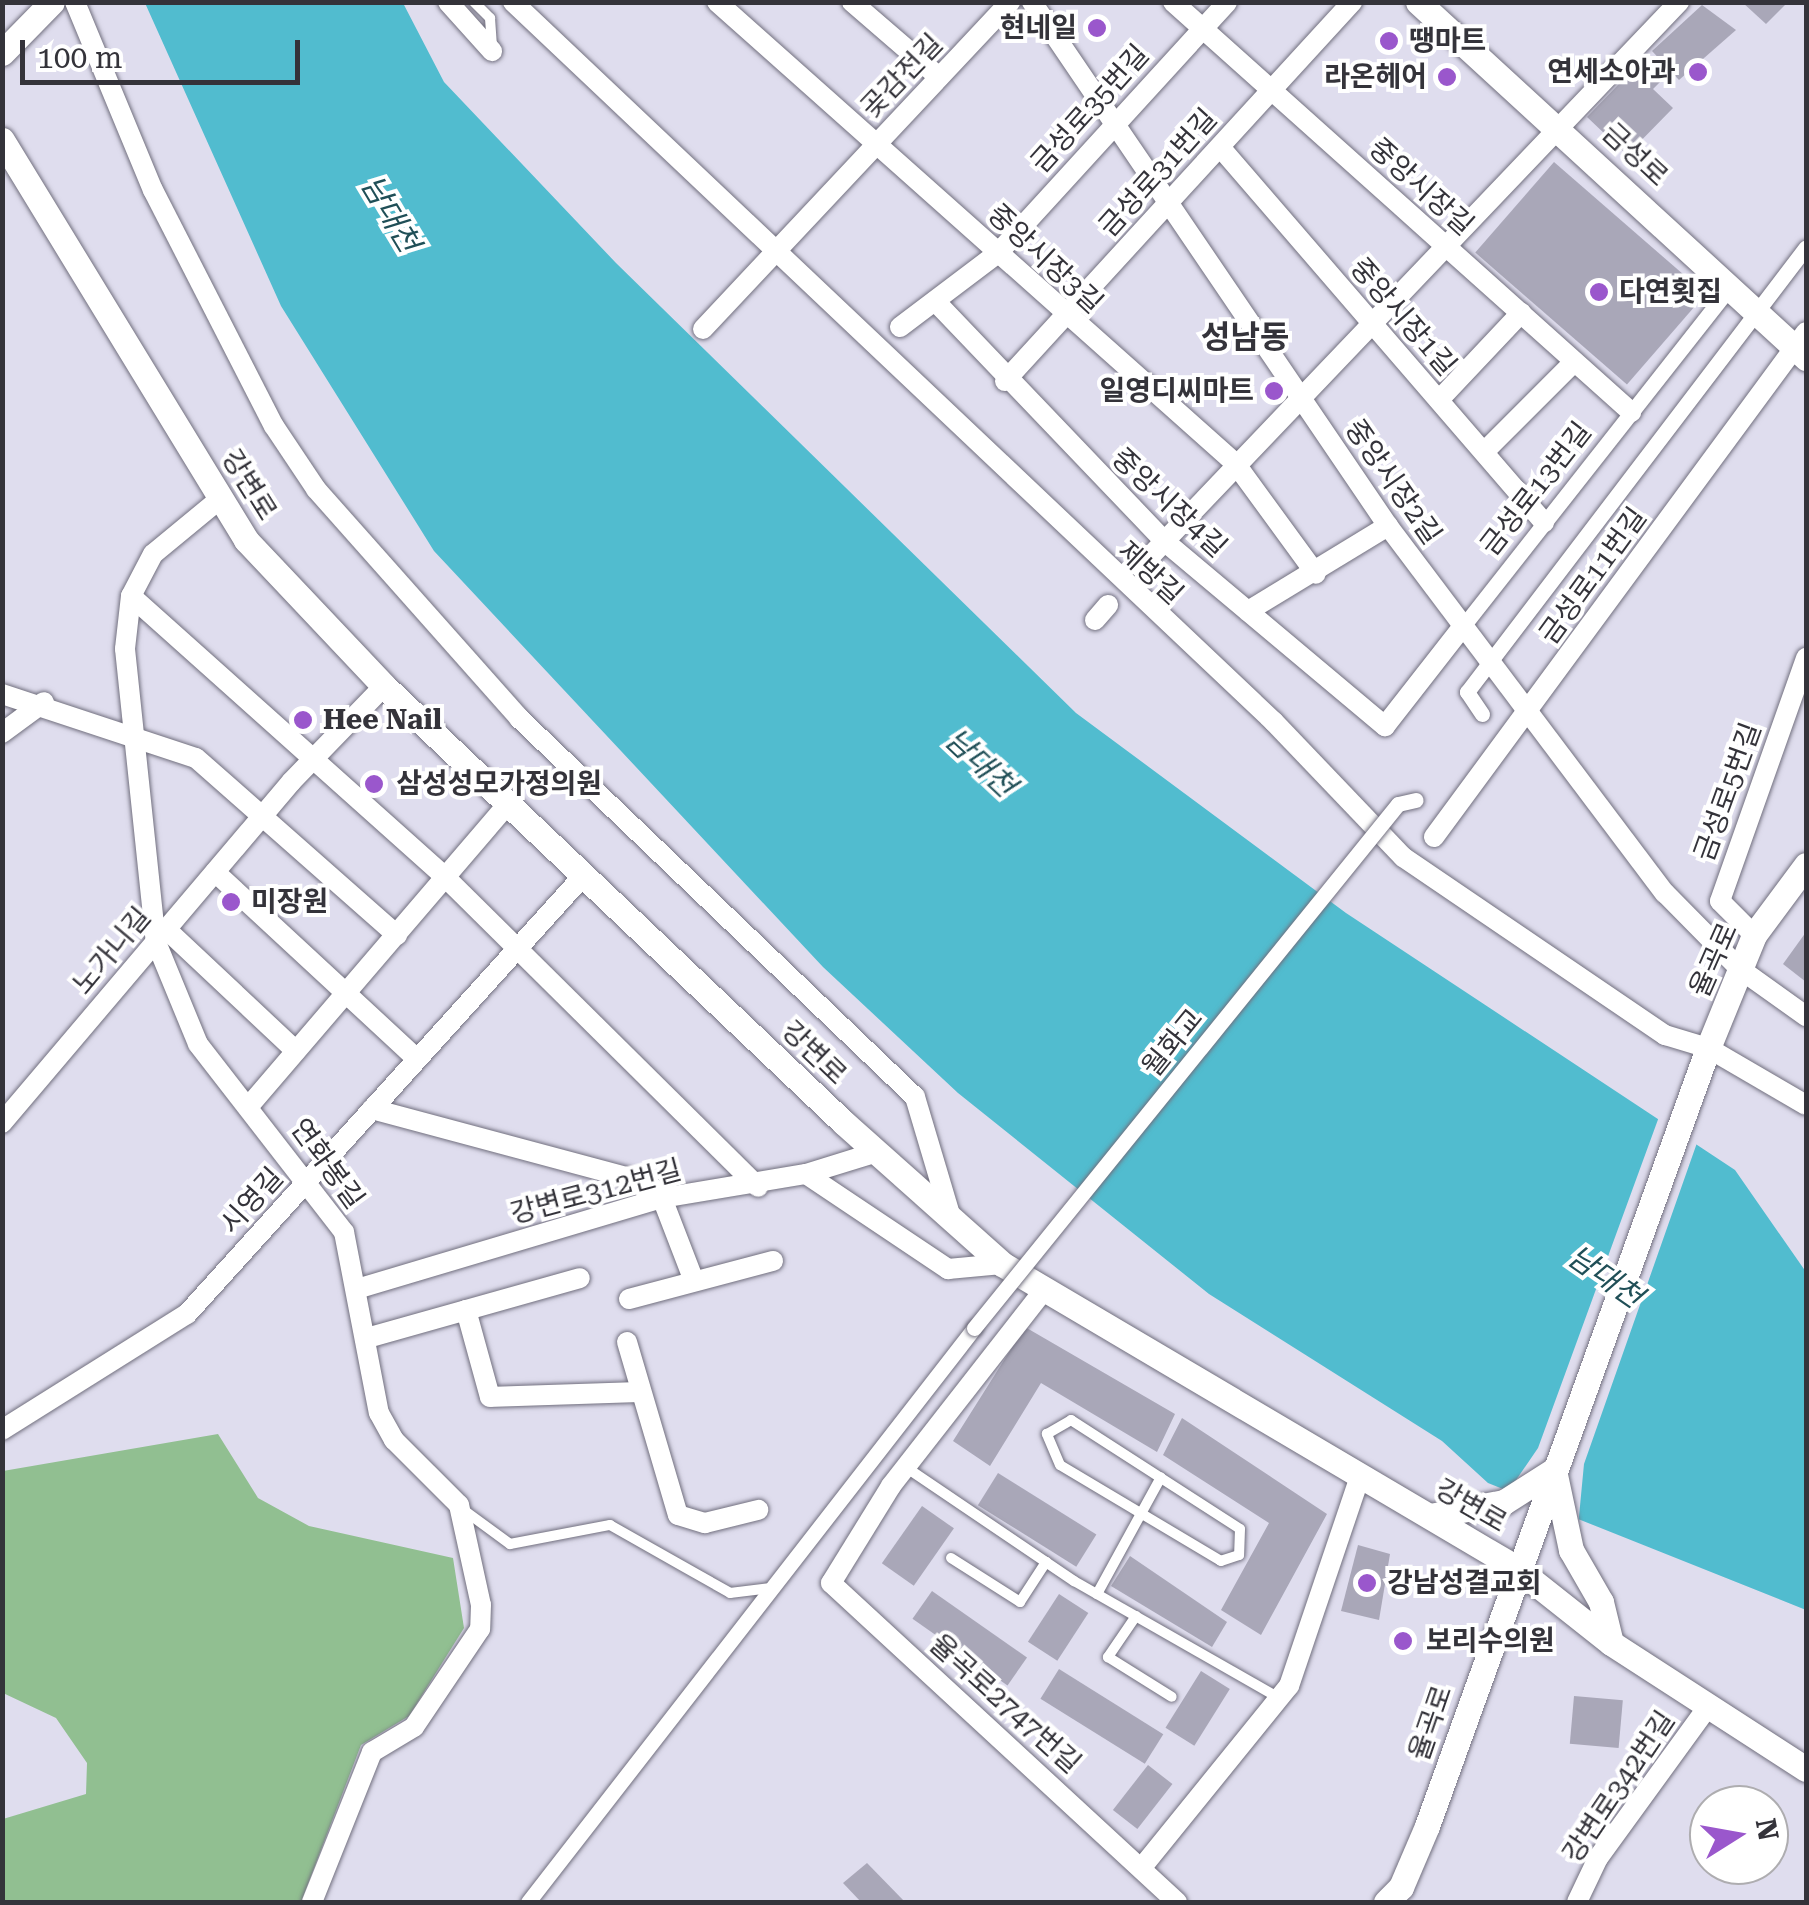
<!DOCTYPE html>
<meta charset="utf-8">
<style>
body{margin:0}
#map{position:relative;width:1809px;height:1905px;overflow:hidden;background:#dfddee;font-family:"Roboto Serif","Noto Sans KR",serif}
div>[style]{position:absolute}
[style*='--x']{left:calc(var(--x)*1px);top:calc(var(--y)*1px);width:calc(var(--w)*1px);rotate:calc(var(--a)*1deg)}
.green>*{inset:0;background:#91bf91}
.water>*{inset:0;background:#51bccf}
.pier>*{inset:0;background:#dfddee}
.building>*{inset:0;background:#a9a7b8;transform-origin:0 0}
.roads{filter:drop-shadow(0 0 2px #716f7e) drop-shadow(0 0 2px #716f7e)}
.service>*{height:10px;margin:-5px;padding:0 5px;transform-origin:5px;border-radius:5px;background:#fff}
.pedestrian>*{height:15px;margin:-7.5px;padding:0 7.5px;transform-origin:7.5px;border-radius:7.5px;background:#fff}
.minor>*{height:20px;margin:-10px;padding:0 10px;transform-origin:10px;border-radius:10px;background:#fff}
.tertiary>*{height:25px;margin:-12.5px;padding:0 12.5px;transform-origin:12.5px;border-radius:12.5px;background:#fff}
.bridges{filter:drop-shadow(0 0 2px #716f7e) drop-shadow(0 0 2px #716f7e)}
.pedestrian-bridge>*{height:15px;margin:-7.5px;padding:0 7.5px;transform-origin:7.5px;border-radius:7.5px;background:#fff}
.dots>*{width:28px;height:28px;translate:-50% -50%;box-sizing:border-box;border:5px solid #fff;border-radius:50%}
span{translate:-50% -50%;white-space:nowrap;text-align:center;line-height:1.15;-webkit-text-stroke:8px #fff;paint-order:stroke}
.poi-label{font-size:28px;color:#34333a;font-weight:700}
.right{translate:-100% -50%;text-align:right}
.left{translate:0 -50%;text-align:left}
.street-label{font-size:28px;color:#34333a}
.water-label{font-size:30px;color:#204f57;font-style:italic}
.quarter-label{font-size:32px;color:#34333a;font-weight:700}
.frame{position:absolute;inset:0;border:5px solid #34333a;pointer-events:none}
.north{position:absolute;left:1689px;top:1785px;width:100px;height:100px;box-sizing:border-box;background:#fff;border:2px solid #aeadb0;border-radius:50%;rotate:79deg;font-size:28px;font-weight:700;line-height:40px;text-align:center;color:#34333a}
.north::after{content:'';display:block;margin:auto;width:35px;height:45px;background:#9a57cc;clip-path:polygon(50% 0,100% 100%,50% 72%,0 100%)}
.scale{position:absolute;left:20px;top:40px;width:280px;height:45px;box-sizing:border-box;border:5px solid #34333a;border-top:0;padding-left:12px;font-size:30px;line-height:35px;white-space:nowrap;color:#34333a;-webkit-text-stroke:8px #fff;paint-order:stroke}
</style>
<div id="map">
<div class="green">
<div style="clip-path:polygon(218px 1434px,258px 1498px,309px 1526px,453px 1558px,464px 1628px,409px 1716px,361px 1745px,301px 1902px,3px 1902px,3px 1819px,86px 1794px,87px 1763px,56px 1718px,3px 1693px,3px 1471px)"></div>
</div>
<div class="water">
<div style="clip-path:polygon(145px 3px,403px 3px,444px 82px,616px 263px,1076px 713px,1346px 913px,1735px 1170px,1806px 1272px,1806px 1610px,1488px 1483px,1442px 1441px,1209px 1294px,958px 1093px,823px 967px,434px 551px,281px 306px)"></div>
</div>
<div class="pier">
<div style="clip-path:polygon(1660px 1114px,1698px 1140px,1584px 1464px,1578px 1527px,1496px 1493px,1514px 1483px,1538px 1448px)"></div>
</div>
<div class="building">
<div style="clip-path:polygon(1742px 2px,1788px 2px,1766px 24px)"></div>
<div style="clip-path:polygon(1702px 5px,1736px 30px,1679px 80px,1652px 51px)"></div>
<div style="clip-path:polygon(1644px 58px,1665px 77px,1653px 89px,1673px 108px,1627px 155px,1587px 117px)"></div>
<div style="left:1554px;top:162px;width:201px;height:120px;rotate:41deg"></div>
<div style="clip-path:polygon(1806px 932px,1806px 982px,1783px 964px)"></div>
<div style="clip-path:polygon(1025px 1327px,1175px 1414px,1157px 1452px,1041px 1383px,990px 1466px,953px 1441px)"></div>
<div style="clip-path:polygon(1182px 1418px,1327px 1514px,1261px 1635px,1221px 1610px,1269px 1523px,1163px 1455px)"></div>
<div style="left:998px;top:1473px;width:116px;height:38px;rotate:32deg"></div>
<div style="left:922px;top:1506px;width:39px;height:70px;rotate:35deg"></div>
<div style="clip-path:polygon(1358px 1545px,1390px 1554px,1379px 1620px,1341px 1611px)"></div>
<div style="clip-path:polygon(1130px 1556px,1227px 1622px,1212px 1647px,1111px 1586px)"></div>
<div style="left:932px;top:1591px;width:116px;height:34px;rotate:35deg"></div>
<div style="left:1059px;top:1594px;width:35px;height:57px;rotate:33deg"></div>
<div style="left:1059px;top:1669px;width:123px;height:35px;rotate:32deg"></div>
<div style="left:1201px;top:1671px;width:34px;height:67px;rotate:32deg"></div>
<div style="left:1574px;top:1696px;width:49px;height:48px;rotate:5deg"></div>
<div style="left:1148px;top:1765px;width:31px;height:57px;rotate:38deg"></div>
<div style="clip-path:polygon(867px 1863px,905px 1902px,861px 1902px,843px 1883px)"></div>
</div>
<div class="roads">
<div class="service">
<div style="--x:474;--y:2;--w:23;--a:45"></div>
<div style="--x:490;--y:18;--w:32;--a:86"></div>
<div style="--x:1071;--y:1420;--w:201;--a:32.8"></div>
<div style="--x:1240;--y:1529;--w:26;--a:92"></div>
<div style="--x:1239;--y:1555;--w:19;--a:162"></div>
<div style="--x:1221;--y:1561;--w:187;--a:-149.2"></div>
<div style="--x:1060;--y:1465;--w:34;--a:-113"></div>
<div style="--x:1047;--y:1434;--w:28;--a:-30"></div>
<div style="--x:907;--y:1468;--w:202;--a:34.1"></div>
<div style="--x:1074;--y:1581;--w:236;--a:29.7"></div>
<div style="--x:465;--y:1511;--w:56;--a:36.3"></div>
<div style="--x:510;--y:1544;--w:102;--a:-10.8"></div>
<div style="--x:610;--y:1525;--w:138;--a:29.5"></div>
<div style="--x:730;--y:1593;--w:41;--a:-7"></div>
<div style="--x:951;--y:1558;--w:82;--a:32.5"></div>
<div style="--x:1020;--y:1602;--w:48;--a:-57"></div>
<div style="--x:1097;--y:1594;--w:133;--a:-61.3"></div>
<div style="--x:1136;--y:1616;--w:50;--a:124.3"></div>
<div style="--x:1108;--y:1657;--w:75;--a:32"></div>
</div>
<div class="pedestrian">
<div style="--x:1464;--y:625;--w:432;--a:-51.8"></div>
<div style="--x:1482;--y:714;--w:27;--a:-124"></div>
<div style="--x:1467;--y:692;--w:559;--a:-52.7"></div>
<div style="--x:528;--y:1902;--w:727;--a:-52.15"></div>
</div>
<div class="minor">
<div style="--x:75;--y:2;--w:204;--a:67.5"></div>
<div style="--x:153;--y:190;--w:265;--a:62.9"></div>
<div style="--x:274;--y:426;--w:76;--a:56.3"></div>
<div style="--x:316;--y:489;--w:306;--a:48.4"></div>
<div style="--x:519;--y:718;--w:548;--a:43.74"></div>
<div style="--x:915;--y:1097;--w:126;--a:73.4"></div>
<div style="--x:448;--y:2;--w:66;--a:48.1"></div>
<div style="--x:513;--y:2;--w:1048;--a:43.41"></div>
<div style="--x:1274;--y:722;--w:187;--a:46.3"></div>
<div style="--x:1403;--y:857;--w:317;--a:34.2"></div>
<div style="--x:1665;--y:1035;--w:45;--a:16.8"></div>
<div style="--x:1708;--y:1048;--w:113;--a:30.2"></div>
<div style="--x:717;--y:2;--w:693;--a:41.67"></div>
<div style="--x:1235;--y:463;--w:137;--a:53.9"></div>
<div style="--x:852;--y:2;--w:115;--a:40.8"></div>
<div style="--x:1032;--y:2;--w:633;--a:55.81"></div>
<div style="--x:1388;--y:526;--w:460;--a:53"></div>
<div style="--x:1665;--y:893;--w:107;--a:45.4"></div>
<div style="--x:1740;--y:969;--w:81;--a:35.5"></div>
<div style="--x:1173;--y:2;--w:615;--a:41.83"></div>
<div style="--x:1220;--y:147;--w:496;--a:49.2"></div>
<div style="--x:935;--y:301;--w:330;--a:46.3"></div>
<div style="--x:1163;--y:540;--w:290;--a:40"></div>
<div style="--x:1385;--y:726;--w:128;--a:-52"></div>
<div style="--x:900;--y:327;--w:124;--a:-37.1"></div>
<div style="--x:999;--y:252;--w:338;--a:-47.6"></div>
<div style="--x:703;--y:329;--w:449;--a:-46.8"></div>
<div style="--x:1005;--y:381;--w:514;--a:-47.52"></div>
<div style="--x:1439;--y:400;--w:120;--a:-46.7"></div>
<div style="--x:1485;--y:451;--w:126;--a:-45"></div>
<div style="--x:221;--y:498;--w:88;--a:140.5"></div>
<div style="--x:153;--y:554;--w:47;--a:117.6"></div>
<div style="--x:131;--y:596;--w:53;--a:96.5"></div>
<div style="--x:125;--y:649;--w:295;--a:84"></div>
<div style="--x:156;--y:942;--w:110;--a:67.6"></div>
<div style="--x:198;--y:1044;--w:238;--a:52.2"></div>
<div style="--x:344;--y:1232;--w:184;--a:79.1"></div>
<div style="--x:379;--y:1413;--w:31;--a:61"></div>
<div style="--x:394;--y:1440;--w:92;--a:45"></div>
<div style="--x:459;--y:1505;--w:102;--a:77.6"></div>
<div style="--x:481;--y:1605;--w:24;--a:92"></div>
<div style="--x:480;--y:1629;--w:118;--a:124"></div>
<div style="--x:414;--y:1727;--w:49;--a:149.2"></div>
<div style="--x:372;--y:1752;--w:162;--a:111.8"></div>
<div style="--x:1140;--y:567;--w:781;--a:-46.35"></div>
<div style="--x:131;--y:596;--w:423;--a:41.8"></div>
<div style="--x:446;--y:878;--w:439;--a:44.7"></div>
<div style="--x:1248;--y:611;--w:164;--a:-31.3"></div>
<div style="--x:1095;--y:620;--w:20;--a:-49"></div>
<div style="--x:2;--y:694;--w:204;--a:18.3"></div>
<div style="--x:196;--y:758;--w:268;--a:41.4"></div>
<div style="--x:2;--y:733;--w:52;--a:-36.4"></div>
<div style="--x:1434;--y:837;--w:627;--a:-53.62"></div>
<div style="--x:215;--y:872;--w:275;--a:42.8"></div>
<div style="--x:166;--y:929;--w:178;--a:43.2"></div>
<div style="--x:1754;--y:935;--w:48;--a:-135"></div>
<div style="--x:1720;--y:901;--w:258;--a:-70.5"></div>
<div style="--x:249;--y:1106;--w:399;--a:-49.4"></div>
<div style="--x:372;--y:1109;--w:286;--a:15"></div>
<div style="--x:648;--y:1183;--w:21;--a:47"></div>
<div style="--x:662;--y:1198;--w:89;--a:68.9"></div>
<div style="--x:2;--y:1123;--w:447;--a:-49.7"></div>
<div style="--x:291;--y:782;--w:134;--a:-45.9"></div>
<div style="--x:806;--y:1174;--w:74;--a:-17.2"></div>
<div style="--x:360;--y:1288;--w:315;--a:-16.6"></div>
<div style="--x:662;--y:1198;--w:146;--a:-9.5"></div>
<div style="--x:806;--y:1174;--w:171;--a:33.8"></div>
<div style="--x:948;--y:1269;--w:54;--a:-5.3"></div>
<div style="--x:1044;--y:1290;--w:249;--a:128"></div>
<div style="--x:891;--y:1486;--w:114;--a:121.7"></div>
<div style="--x:831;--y:1583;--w:471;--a:42.7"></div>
<div style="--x:629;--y:1299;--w:149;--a:-14.8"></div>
<div style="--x:466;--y:1310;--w:90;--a:74.6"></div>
<div style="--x:490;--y:1397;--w:147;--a:-1.9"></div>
<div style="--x:367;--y:1338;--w:221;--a:-15.7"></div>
<div style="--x:627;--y:1342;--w:180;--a:73.6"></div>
<div style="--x:678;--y:1515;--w:28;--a:17"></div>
<div style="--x:705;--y:1523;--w:55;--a:-13.8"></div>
<div style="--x:2;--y:1430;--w:218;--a:-32.1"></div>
<div style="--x:187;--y:1314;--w:592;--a:-47.88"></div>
<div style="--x:1143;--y:1866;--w:232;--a:-51"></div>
<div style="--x:1289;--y:1686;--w:219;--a:-71.3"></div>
<div style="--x:1577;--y:1902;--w:49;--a:-64.5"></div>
<div style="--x:1598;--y:1858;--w:189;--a:-54"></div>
</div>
<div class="tertiary">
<div style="--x:1418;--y:2;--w:527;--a:42.54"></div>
<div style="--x:2;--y:53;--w:71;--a:-45.6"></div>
<div style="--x:2;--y:140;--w:469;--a:58.6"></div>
<div style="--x:246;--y:540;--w:201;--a:46.6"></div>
<div style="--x:384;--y:686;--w:634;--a:43.53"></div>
<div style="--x:844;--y:1123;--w:212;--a:41.7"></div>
<div style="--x:1002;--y:1264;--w:596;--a:30.57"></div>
<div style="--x:1515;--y:1567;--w:122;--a:38.4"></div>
<div style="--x:1611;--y:1643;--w:232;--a:32.9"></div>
<div style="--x:1430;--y:1516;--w:75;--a:-10.7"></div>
<div style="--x:1504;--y:1502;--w:59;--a:-32.6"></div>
<div style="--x:1554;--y:1470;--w:82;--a:78"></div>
<div style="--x:1571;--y:1550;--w:60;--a:60"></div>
<div style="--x:1601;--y:1602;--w:42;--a:76.3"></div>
<div style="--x:1386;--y:1902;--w:21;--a:-45"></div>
<div style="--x:1401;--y:1887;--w:66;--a:-66.9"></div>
<div style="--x:1427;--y:1826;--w:827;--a:-70.14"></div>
<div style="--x:1708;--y:1048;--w:122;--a:-67.8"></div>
<div style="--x:1754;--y:935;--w:87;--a:-53.4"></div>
</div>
</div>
<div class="bridges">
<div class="pedestrian-bridge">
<div style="--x:974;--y:1328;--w:674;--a:-51.02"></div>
<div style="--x:1398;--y:804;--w:18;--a:-13"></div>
</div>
</div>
<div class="dots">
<div style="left:1097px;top:28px;background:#9a57cc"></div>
<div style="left:1389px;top:41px;background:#9a57cc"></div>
<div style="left:1698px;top:72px;background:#9a57cc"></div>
<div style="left:1447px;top:77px;background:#9a57cc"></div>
<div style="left:1599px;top:292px;background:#9a57cc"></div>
<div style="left:1274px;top:391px;background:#9a57cc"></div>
<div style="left:303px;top:720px;background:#9a57cc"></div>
<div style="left:374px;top:784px;background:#9a57cc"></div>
<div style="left:231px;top:902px;background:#9a57cc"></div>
<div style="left:1367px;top:1583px;background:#9a57cc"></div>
<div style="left:1403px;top:1641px;background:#9a57cc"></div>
</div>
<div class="poi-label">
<span class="right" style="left:1077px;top:28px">현네일</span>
<span class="left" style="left:1409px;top:41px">땡마트</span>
<span class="right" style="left:1676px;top:72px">연세소아과</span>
<span class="right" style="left:1427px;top:77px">라온헤어</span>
<span class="left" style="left:1619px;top:292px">다연횟집</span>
<span class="right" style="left:1254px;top:391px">일영디씨마트</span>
<span class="left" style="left:323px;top:720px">Hee Nail</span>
<span class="left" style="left:396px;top:784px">삼성성모가정의원</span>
<span class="left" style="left:251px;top:902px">미장원</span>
<span class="left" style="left:1387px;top:1583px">강남성결교회</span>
<span class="left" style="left:1426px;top:1641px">보리수의원</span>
</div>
<div class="street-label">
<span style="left:902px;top:76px;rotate:-46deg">곶감전길</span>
<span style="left:1090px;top:109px;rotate:-48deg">금성로35번길</span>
<span style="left:1635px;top:155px;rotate:43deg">금성로</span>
<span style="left:1158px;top:173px;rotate:-48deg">금성로31번길</span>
<span style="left:1421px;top:187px;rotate:42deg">중앙시장길</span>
<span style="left:1045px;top:259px;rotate:43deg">중앙시장3길</span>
<span style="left:1403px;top:317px;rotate:49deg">중앙시장1길</span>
<span style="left:1393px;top:482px;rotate:55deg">중앙시장2길</span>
<span style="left:249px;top:485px;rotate:58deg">강변로</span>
<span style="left:1536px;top:489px;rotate:-52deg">금성로13번길</span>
<span style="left:1169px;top:503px;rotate:43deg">중앙시장4길</span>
<span style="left:1150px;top:573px;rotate:43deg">제방길</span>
<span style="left:1593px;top:576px;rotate:-54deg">금성로11번길</span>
<span style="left:1728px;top:792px;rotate:-70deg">금성로5번길</span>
<span style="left:112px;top:951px;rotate:-50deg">노가니길</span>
<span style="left:1714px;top:960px;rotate:-66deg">율곡로</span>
<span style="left:1173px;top:1043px;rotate:-51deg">월화교</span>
<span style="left:814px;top:1053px;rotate:44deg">강변로</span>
<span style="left:327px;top:1164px;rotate:54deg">연화봉길</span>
<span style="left:596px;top:1192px;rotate:-15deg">강변로312번길</span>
<span style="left:252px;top:1201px;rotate:-48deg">시영길</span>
<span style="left:1471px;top:1506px;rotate:30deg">강변로</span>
<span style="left:1005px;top:1704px;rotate:42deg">율곡로2747번길</span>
<span style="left:1431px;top:1723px;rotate:-71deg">율곡로</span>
<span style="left:1619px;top:1787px;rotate:-56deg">강변로342번길</span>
</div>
<div class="water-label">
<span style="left:390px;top:214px;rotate:59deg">남대천</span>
<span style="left:980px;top:763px;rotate:43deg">남대천</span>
<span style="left:1605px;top:1277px;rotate:35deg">남대천</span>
</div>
<div class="quarter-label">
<span style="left:1245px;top:337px">성남동</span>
</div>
<div class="frame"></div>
<div class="north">N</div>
<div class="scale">100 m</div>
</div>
